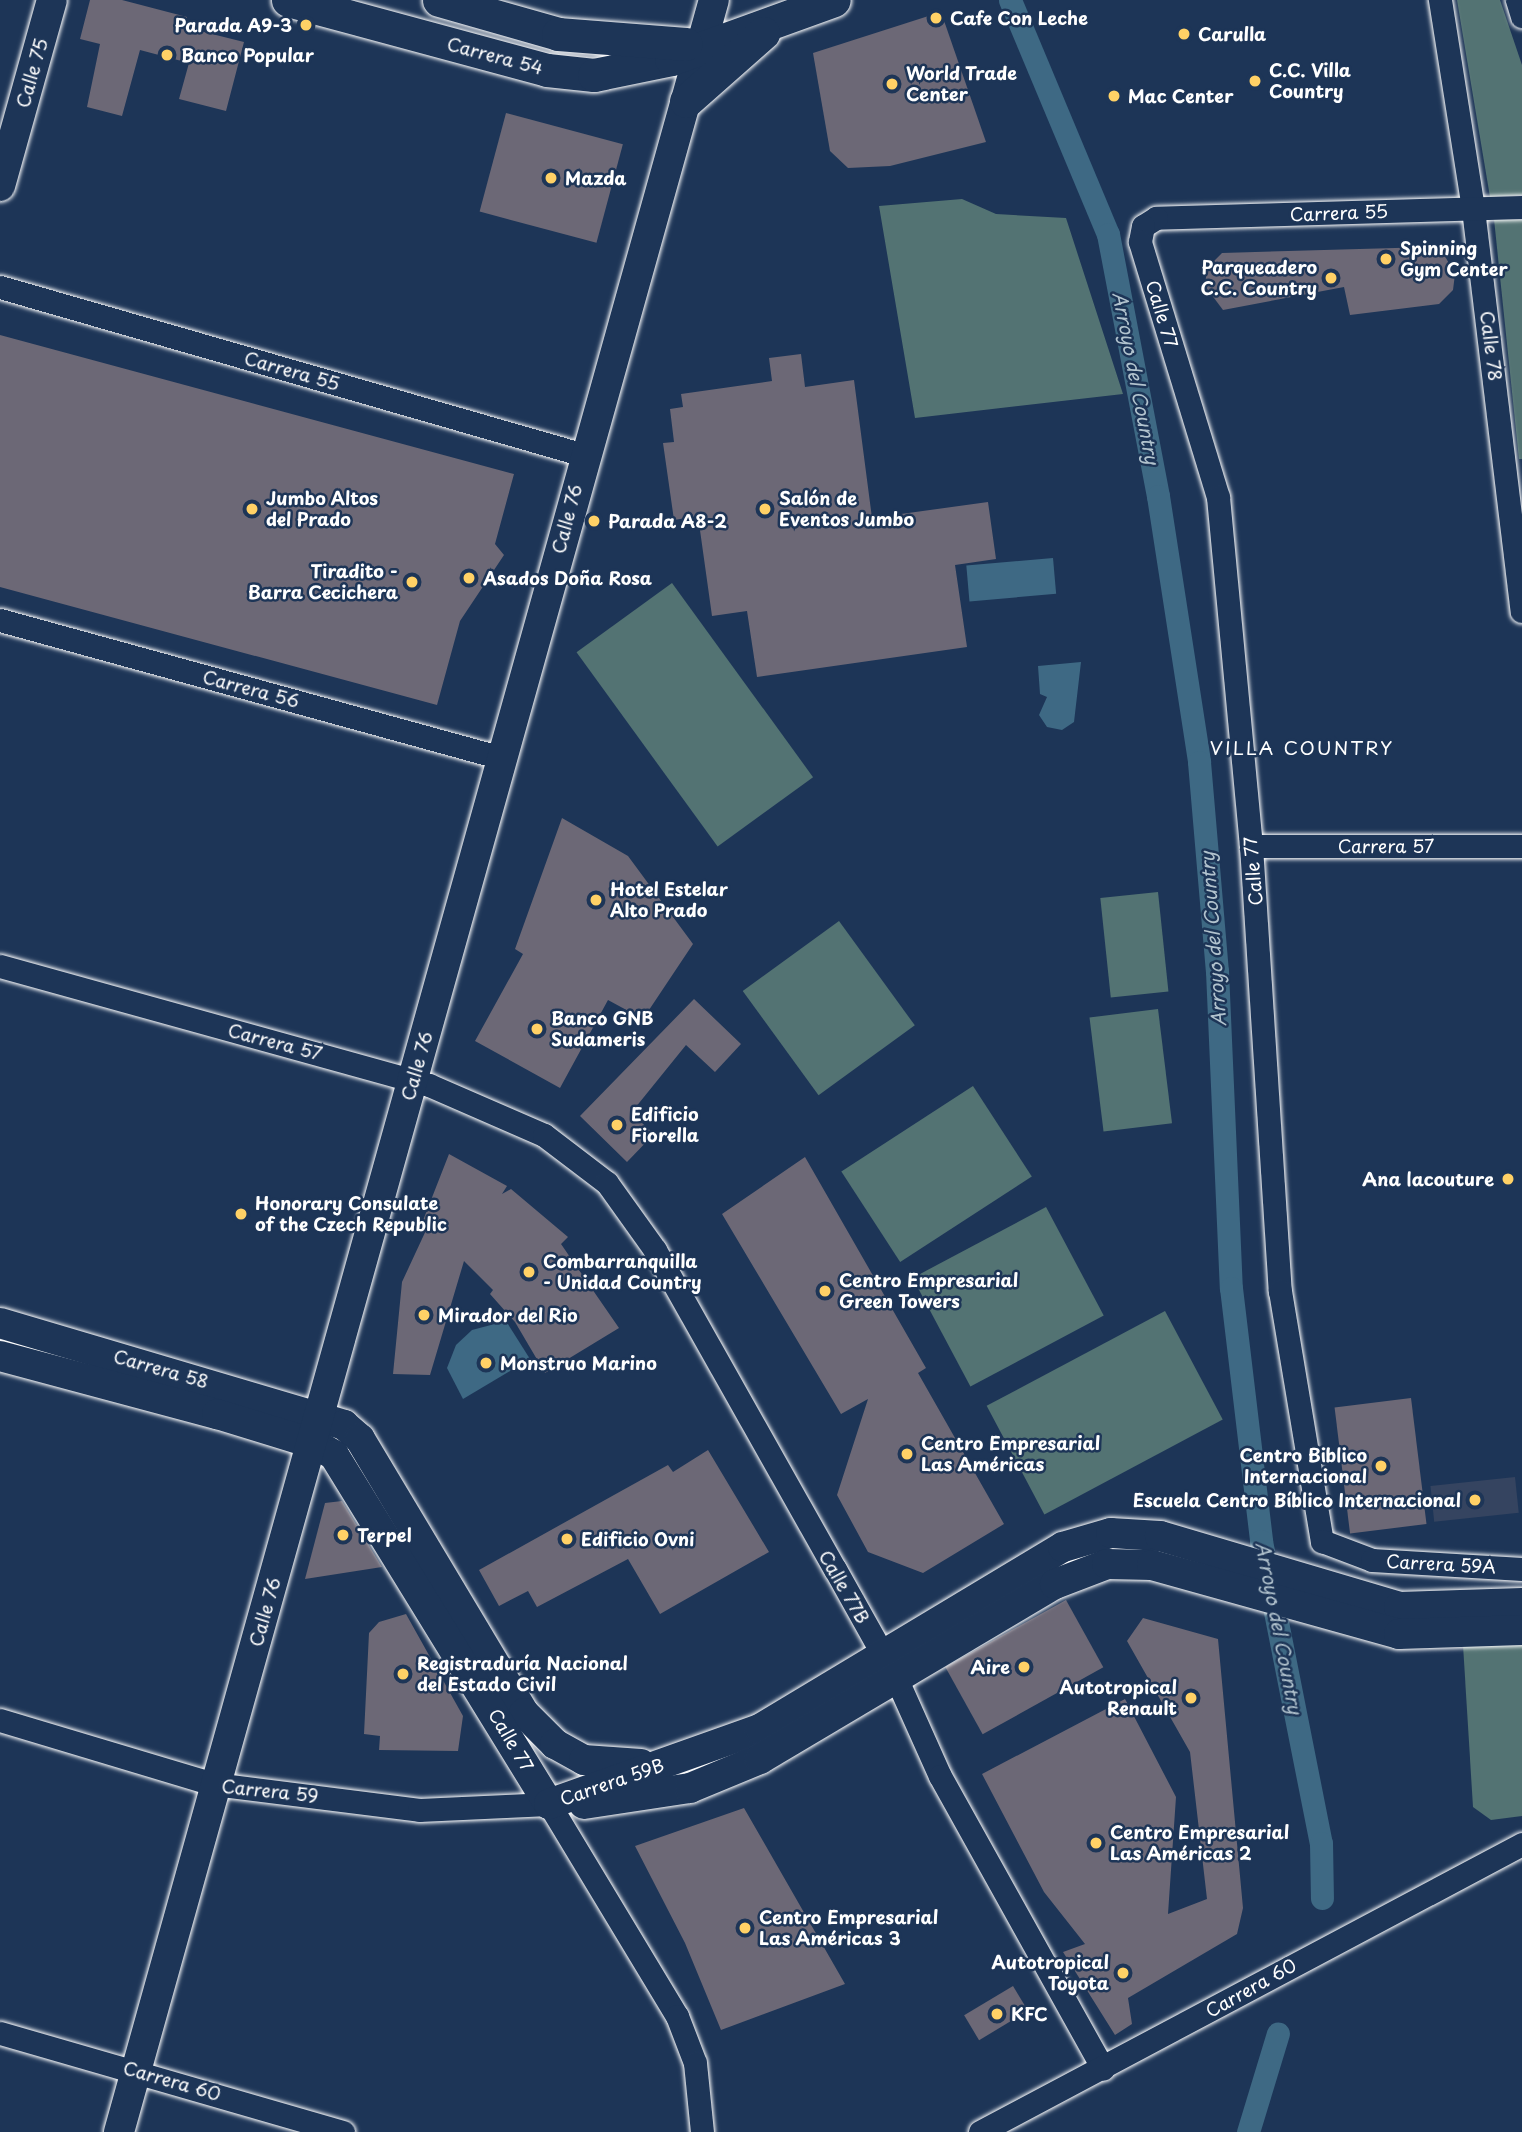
<!DOCTYPE html>
<meta charset="utf-8">
<style>
body{margin:0}
#map{position:relative;width:1522px;height:2132px;overflow:hidden;background:#1d3557;font-family:"Playpen Sans",sans-serif}
div>[style]{position:absolute}
[style*='--x']{left:calc(var(--x)*1px);top:calc(var(--y)*1px);width:calc(var(--w)*1px);rotate:calc(var(--a)*1deg)}
.built>*{inset:0;background:#354460;transform-origin:0 0}
.green>*{inset:0;background:#537373;transform-origin:0 0}
.water>*{inset:0;background:#3e6984;transform-origin:0 0}
.canal>*{height:23px;margin:-11.5px;padding:0 11.5px;transform-origin:11.5px;border-radius:11.5px;background:#3e6984}
.building>*{inset:0;background:#6c6876;transform-origin:0 0}
.roads{filter:drop-shadow(0 0 2px #fff) drop-shadow(0 0 2px #fff)}
.minor>*{height:23px;margin:-11.5px;padding:0 11.5px;transform-origin:11.5px;border-radius:11.5px;background:#1d3557}
.tertiary>*{height:30px;margin:-15px;padding:0 15px;transform-origin:15px;border-radius:15px;background:#1d3557}
.secondary>*{height:33px;margin:-16.5px;padding:0 16.5px;transform-origin:16.5px;border-radius:16.5px;background:#1d3557}
.dots>*{width:19px;height:19px;translate:-50% -50%;box-sizing:border-box;border:4px solid #1d3557;border-radius:50%}
span{translate:-50% -50%;white-space:nowrap;text-align:center;line-height:1.15;-webkit-text-stroke:5px #1d3557;paint-order:stroke}
.poi-label{font-size:18px;color:#fff;font-weight:700}
.left{translate:0 -50%;text-align:left}
.right{translate:-100% -50%;text-align:right}
.street-label{font-size:18px;color:#fff}
.water-label{font-size:19px;color:#b2c3ce;font-style:italic}
.neighbourhood-label{font-size:19px;color:#fff;letter-spacing:2px}
</style>
<div id="map">
<div class="built">
<div style="left:1515px;top:1477px;width:36px;height:85px;rotate:84deg"></div>
</div>
<div class="green">
<div style="clip-path:polygon(1457px 0,1500px 0,1522px 65px,1522px 195px,1490px 197px)"></div>
<div style="clip-path:polygon(962px 199px,996px 214px,1066px 218px,1123px 394px,915px 418px,879px 206px)"></div>
<div style="clip-path:polygon(1494px 219px,1522px 220px,1522px 459px,1519px 459px)"></div>
<div style="left:672px;top:583px;width:240px;height:118px;rotate:54deg"></div>
<div style="left:1158px;top:892px;width:100px;height:58px;rotate:84deg"></div>
<div style="left:839px;top:921px;width:129px;height:119px;rotate:54deg"></div>
<div style="left:1158px;top:1009px;width:115px;height:69px;rotate:83deg"></div>
<div style="left:973px;top:1086px;width:108px;height:157px;rotate:57deg"></div>
<div style="left:1046px;top:1207px;width:123px;height:151px;rotate:62deg"></div>
<div style="left:1165px;top:1311px;width:123px;height:202px;rotate:62deg"></div>
<div style="clip-path:polygon(1522px 1644px,1522px 1816px,1491px 1820px,1473px 1807px,1463px 1645px)"></div>
</div>
<div class="water">
<div style="left:1053px;top:558px;width:36px;height:87px;rotate:85deg"></div>
<div style="clip-path:polygon(1081px 662px,1074px 722px,1062px 730px,1047px 727px,1039px 715px,1047px 697px,1040px 694px,1038px 666px)"></div>
<div style="clip-path:polygon(506px 1321px,530px 1359px,463px 1399px,447px 1368px,456px 1345px,472px 1330px)"></div>
</div>
<div class="canal">
<div style="--x:1010;--y:0;--w:254;--a:67.3"></div>
<div style="--x:1108;--y:234;--w:267;--a:79.2"></div>
<div style="--x:1158;--y:496;--w:269;--a:81.2"></div>
<div style="--x:1199;--y:762;--w:210;--a:85.1"></div>
<div style="--x:1217;--y:971;--w:317;--a:87.5"></div>
<div style="--x:1231;--y:1288;--w:255;--a:83.2"></div>
<div style="--x:1261;--y:1541;--w:308;--a:78.8"></div>
<div style="--x:1321;--y:1843;--w:55;--a:89"></div>
<div style="--x:1248;--y:2132;--w:103;--a:-73.1"></div>
</div>
<div class="building">
<div style="clip-path:polygon(90px 0,122px 0,187px 17px,184px 27px,244px 42px,226px 111px,179px 99px,189px 63px,140px 50px,122px 116px,87px 107px,100px 44px,80px 39px)"></div>
<div style="clip-path:polygon(941px 12px,986px 142px,890px 166px,848px 168px,830px 151px,813px 53px)"></div>
<div style="left:506px;top:113px;width:121px;height:102px;rotate:15deg"></div>
<div style="clip-path:polygon(1431px 247px,1442px 251px,1455px 274px,1453px 290px,1439px 304px,1350px 315px,1344px 287px,1223px 310px,1205px 286px,1207px 268px,1222px 253px)"></div>
<div style="clip-path:polygon(0 335px,514px 474px,495px 544px,504px 555px,460px 621px,437px 705px,0 587px)"></div>
<div style="clip-path:polygon(801px 354px,805px 387px,854px 380px,872px 518px,988px 502px,996px 559px,955px 565px,967px 647px,757px 677px,747px 611px,712px 616px,698px 516px,674px 520px,663px 443px,674px 442px,670px 409px,683px 407px,681px 394px,772px 381px,769px 358px)"></div>
<div style="clip-path:polygon(562px 818px,628px 856px,693px 944px,643px 1019px,608px 1000px,560px 1088px,475px 1041px,523px 954px,515px 949px)"></div>
<div style="clip-path:polygon(694px 999px,741px 1044px,715px 1072px,686px 1045px,631px 1113px,654px 1134px,627px 1162px,580px 1116px)"></div>
<div style="clip-path:polygon(449px 1154px,507px 1186px,502px 1194px,511px 1189px,568px 1237px,561px 1244px,619px 1328px,545px 1373px,515px 1322px,490px 1294px,493px 1290px,464px 1261px,430px 1375px,393px 1374px,402px 1282px,428px 1226px,422px 1223px)"></div>
<div style="clip-path:polygon(805px 1157px,926px 1368px,918px 1373px,1004px 1524px,923px 1573px,868px 1552px,837px 1495px,868px 1399px,841px 1414px,722px 1214px)"></div>
<div style="left:1411px;top:1398px;width:127px;height:77px;rotate:83deg"></div>
<div style="clip-path:polygon(708px 1450px,769px 1552px,660px 1614px,628px 1559px,537px 1607px,528px 1591px,499px 1606px,479px 1570px,668px 1465px,673px 1472px)"></div>
<div style="clip-path:polygon(342px 1501px,382px 1567px,305px 1579px,325px 1503px)"></div>
<div style="left:1066px;top:1600px;width:77px;height:138px;rotate:61deg"></div>
<div style="clip-path:polygon(406px 1614px,463px 1716px,458px 1751px,379px 1750px,380px 1736px,364px 1734px,369px 1633px,379px 1622px)"></div>
<div style="clip-path:polygon(1143px 1618px,1218px 1639px,1243px 1908px,1237px 1934px,1128px 1998px,1132px 2024px,1115px 2035px,1063px 1952px,1085px 1944px,1044px 1892px,982px 1774px,1125px 1699px,1176px 1797px,1168px 1914px,1207px 1899px,1190px 1752px,1127px 1641px)"></div>
<div style="clip-path:polygon(744px 1808px,845px 1984px,721px 2030px,685px 1943px,635px 1846px)"></div>
<div style="left:1013px;top:1986px;width:29px;height:57px;rotate:59deg"></div>
</div>
<div class="roads">
<div class="minor">
<div style="--x:1440;--y:0;--w:212;--a:81"></div>
<div style="--x:1473;--y:209;--w:405;--a:83.1"></div>
<div style="--x:1517;--y:0;--w:17;--a:73"></div>
<div style="--x:1522;--y:207;--w:366;--a:178.3"></div>
<div style="--x:1156;--y:218;--w:15;--a:148"></div>
<div style="--x:1143;--y:226;--w:16;--a:101"></div>
<div style="--x:1140;--y:242;--w:267;--a:73"></div>
<div style="--x:1218;--y:497;--w:351;--a:84.6"></div>
<div style="--x:1251;--y:846;--w:446;--a:86.3"></div>
<div style="--x:1280;--y:1291;--w:254;--a:80.5"></div>
<div style="--x:1322;--y:1541;--w:53;--a:20.8"></div>
<div style="--x:1372;--y:1560;--w:150;--a:3.4"></div>
<div style="--x:0;--y:287;--w:608;--a:16.05"></div>
<div style="--x:0;--y:620;--w:521;--a:15.37"></div>
<div style="--x:1251;--y:846;--w:271;--a:0"></div>
<div style="--x:0;--y:966;--w:445;--a:15.5"></div>
<div style="--x:429;--y:1085;--w:125;--a:23.5"></div>
<div style="--x:544;--y:1135;--w:79;--a:37.3"></div>
<div style="--x:607;--y:1183;--w:82;--a:54.4"></div>
<div style="--x:655;--y:1250;--w:366;--a:60.6"></div>
<div style="--x:835;--y:1569;--w:127;--a:60.8"></div>
<div style="--x:897;--y:1680;--w:105;--a:65.9"></div>
<div style="--x:940;--y:1776;--w:335;--a:60.9"></div>
<div style="--x:0;--y:1720;--w:223;--a:16.7"></div>
<div style="--x:214;--y:1784;--w:207;--a:7.2"></div>
<div style="--x:419;--y:1810;--w:130;--a:-2.6"></div>
<div style="--x:549;--y:1804;--w:248;--a:58.9"></div>
<div style="--x:677;--y:2016;--w:50;--a:69"></div>
<div style="--x:695;--y:2063;--w:69;--a:84.2"></div>
<div style="--x:0;--y:2033;--w:357;--a:16.1"></div>
<div style="--x:980;--y:2132;--w:614;--a:-27.98"></div>
</div>
<div class="tertiary">
<div style="--x:0;--y:186;--w:193;--a:-74.4"></div>
<div style="--x:0;--y:1323;--w:359;--a:16.5"></div>
<div style="--x:344;--y:1425;--w:21;--a:41"></div>
<div style="--x:360;--y:1439;--w:319;--a:59.1"></div>
<div style="--x:524;--y:1713;--w:44;--a:45"></div>
<div style="--x:555;--y:1744;--w:33;--a:29"></div>
<div style="--x:584;--y:1760;--w:57;--a:4"></div>
<div style="--x:0;--y:1356;--w:225;--a:15"></div>
<div style="--x:217;--y:1414;--w:102;--a:17"></div>
<div style="--x:315;--y:1444;--w:22;--a:30"></div>
<div style="--x:334;--y:1455;--w:410;--a:58.4"></div>
<div style="--x:549;--y:1804;--w:224;--a:-19.6"></div>
<div style="--x:760;--y:1729;--w:353;--a:-31"></div>
<div style="--x:1063;--y:1547;--w:50;--a:-16.3"></div>
<div style="--x:1111;--y:1533;--w:49;--a:3.5"></div>
<div style="--x:1160;--y:1536;--w:249;--a:16.5"></div>
<div style="--x:1399;--y:1607;--w:123;--a:-1.9"></div>
<div style="--x:584;--y:1804;--w:107;--a:-8.6"></div>
<div style="--x:690;--y:1788;--w:76;--a:-22.5"></div>
<div style="--x:760;--y:1759;--w:343;--a:-30.7"></div>
<div style="--x:1055;--y:1584;--w:56;--a:-21"></div>
<div style="--x:1107;--y:1564;--w:45;--a:1.3"></div>
<div style="--x:1152;--y:1565;--w:256;--a:15.6"></div>
<div style="--x:1399;--y:1634;--w:123;--a:-1.9"></div>
<div style="--x:119;--y:2132;--w:2213;--a:-74.41"></div>
</div>
<div class="secondary">
<div style="--x:288;--y:0;--w:268;--a:15.1"></div>
<div style="--x:547;--y:70;--w:47;--a:6.1"></div>
<div style="--x:594;--y:75;--w:79;--a:-11.7"></div>
<div style="--x:671;--y:59;--w:173;--a:-19.9"></div>
<div style="--x:439;--y:0;--w:124;--a:15.9"></div>
<div style="--x:558;--y:34;--w:128;--a:4.5"></div>
<div style="--x:686;--y:101;--w:103;--a:-41.4"></div>
</div>
</div>
<div class="dots">
<div style="left:936px;top:18px;background:#ffd166"></div>
<div style="left:306px;top:25px;background:#ffd166"></div>
<div style="left:1184px;top:34px;background:#ffd166"></div>
<div style="left:167px;top:55px;background:#ffd166"></div>
<div style="left:1255px;top:81px;background:#ffd166"></div>
<div style="left:892px;top:84px;background:#ffd166"></div>
<div style="left:1114px;top:96px;background:#ffd166"></div>
<div style="left:551px;top:178px;background:#ffd166"></div>
<div style="left:1386px;top:259px;background:#ffd166"></div>
<div style="left:1331px;top:278px;background:#ffd166"></div>
<div style="left:252px;top:509px;background:#ffd166"></div>
<div style="left:765px;top:509px;background:#ffd166"></div>
<div style="left:594px;top:521px;background:#ffd166"></div>
<div style="left:469px;top:578px;background:#ffd166"></div>
<div style="left:412px;top:582px;background:#ffd166"></div>
<div style="left:596px;top:900px;background:#ffd166"></div>
<div style="left:537px;top:1029px;background:#ffd166"></div>
<div style="left:617px;top:1125px;background:#ffd166"></div>
<div style="left:1508px;top:1179px;background:#ffd166"></div>
<div style="left:241px;top:1214px;background:#ffd166"></div>
<div style="left:529px;top:1272px;background:#ffd166"></div>
<div style="left:825px;top:1291px;background:#ffd166"></div>
<div style="left:424px;top:1315px;background:#ffd166"></div>
<div style="left:486px;top:1363px;background:#ffd166"></div>
<div style="left:907px;top:1454px;background:#ffd166"></div>
<div style="left:1381px;top:1466px;background:#ffd166"></div>
<div style="left:1475px;top:1500px;background:#ffd166"></div>
<div style="left:343px;top:1535px;background:#ffd166"></div>
<div style="left:567px;top:1539px;background:#ffd166"></div>
<div style="left:1024px;top:1667px;background:#ffd166"></div>
<div style="left:403px;top:1674px;background:#ffd166"></div>
<div style="left:1191px;top:1698px;background:#ffd166"></div>
<div style="left:1096px;top:1843px;background:#ffd166"></div>
<div style="left:745px;top:1928px;background:#ffd166"></div>
<div style="left:1123px;top:1973px;background:#ffd166"></div>
<div style="left:997px;top:2014px;background:#ffd166"></div>
</div>
<div class="poi-label">
<span class="left" style="left:950px;top:18px">Cafe Con Leche</span>
<span class="right" style="left:292px;top:25px">Parada A9-3</span>
<span class="left" style="left:1198px;top:34px">Carulla</span>
<span class="left" style="left:181px;top:55px">Banco Popular</span>
<span class="left" style="left:1269px;top:81px">C.C. Villa<br>Country</span>
<span class="left" style="left:906px;top:84px">World Trade<br>Center</span>
<span class="left" style="left:1128px;top:96px">Mac Center</span>
<span class="left" style="left:565px;top:178px">Mazda</span>
<span class="left" style="left:1400px;top:259px">Spinning<br>Gym Center</span>
<span class="right" style="left:1317px;top:278px">Parqueadero<br>C.C. Country</span>
<span class="left" style="left:266px;top:509px">Jumbo Altos<br>del Prado</span>
<span class="left" style="left:779px;top:509px">Salón de<br>Eventos Jumbo</span>
<span class="left" style="left:608px;top:521px">Parada A8-2</span>
<span class="right" style="left:398px;top:582px">Tiradito -<br>Barra Cecichera</span>
<span class="left" style="left:483px;top:578px">Asados Doña Rosa</span>
<span class="left" style="left:610px;top:900px">Hotel Estelar<br>Alto Prado</span>
<span class="left" style="left:551px;top:1029px">Banco GNB<br>Sudameris</span>
<span class="left" style="left:631px;top:1125px">Edificio<br>Fiorella</span>
<span class="right" style="left:1494px;top:1179px">Ana lacouture</span>
<span class="left" style="left:255px;top:1214px">Honorary Consulate<br>of the Czech Republic</span>
<span class="left" style="left:543px;top:1272px">Combarranquilla<br>- Unidad Country</span>
<span class="left" style="left:839px;top:1291px">Centro Empresarial<br>Green Towers</span>
<span class="left" style="left:438px;top:1315px">Mirador del Rio</span>
<span class="left" style="left:500px;top:1363px">Monstruo Marino</span>
<span class="left" style="left:921px;top:1454px">Centro Empresarial<br>Las Américas</span>
<span class="right" style="left:1367px;top:1466px">Centro Biblico<br>Internacional</span>
<span class="right" style="left:1461px;top:1500px">Escuela Centro Bíblico Internacional</span>
<span class="left" style="left:357px;top:1535px">Terpel</span>
<span class="left" style="left:581px;top:1539px">Edificio Ovni</span>
<span class="left" style="left:417px;top:1674px">Registraduría Nacional<br>del Estado Civil</span>
<span class="right" style="left:1010px;top:1667px">Aire</span>
<span class="right" style="left:1177px;top:1698px">Autotropical<br>Renault</span>
<span class="left" style="left:1110px;top:1843px">Centro Empresarial<br>Las Américas 2</span>
<span class="left" style="left:759px;top:1928px">Centro Empresarial<br>Las Américas 3</span>
<span class="right" style="left:1109px;top:1973px">Autotropical<br>Toyota</span>
<span class="left" style="left:1011px;top:2014px">KFC</span>
</div>
<div class="street-label">
<span style="left:495px;top:56px;rotate:15deg">Carrera 54</span>
<span style="left:32px;top:73px;rotate:-74deg">Calle 75</span>
<span style="left:1339px;top:213px;rotate:-2deg">Carrera 55</span>
<span style="left:1162px;top:314px;rotate:73deg">Calle 77</span>
<span style="left:1491px;top:346px;rotate:83deg">Calle 78</span>
<span style="left:292px;top:371px;rotate:16deg">Carrera 55</span>
<span style="left:567px;top:519px;rotate:-75deg">Calle 76</span>
<span style="left:251px;top:689px;rotate:15deg">Carrera 56</span>
<span style="left:1386px;top:846px">Carrera 57</span>
<span style="left:1253px;top:871px;rotate:-95deg">Calle 77</span>
<span style="left:275px;top:1042px;rotate:15deg">Carrera 57</span>
<span style="left:417px;top:1066px;rotate:-74deg">Calle 76</span>
<span style="left:161px;top:1369px;rotate:16deg">Carrera 58</span>
<span style="left:1441px;top:1564px;rotate:3deg">Carrera 59A</span>
<span style="left:844px;top:1587px;rotate:60deg">Calle 77B</span>
<span style="left:265px;top:1612px;rotate:-74deg">Calle 76</span>
<span style="left:511px;top:1740px;rotate:59deg">Calle 77</span>
<span style="left:612px;top:1782px;rotate:-19deg">Carrera 59B</span>
<span style="left:270px;top:1791px;rotate:6deg">Carrera 59</span>
<span style="left:1251px;top:1988px;rotate:-29deg">Carrera 60</span>
<span style="left:172px;top:2081px;rotate:16deg">Carrera 60</span>
</div>
<div class="water-label">
<span style="left:1136px;top:378px;rotate:79deg">Arroyo del Country</span>
<span style="left:1213px;top:939px;rotate:-94deg">Arroyo del Country</span>
<span style="left:1279px;top:1628px;rotate:79deg">Arroyo del Country</span>
</div>
<div class="neighbourhood-label">
<span style="left:1302px;top:748px">VILLA COUNTRY</span>
</div>
</div>
